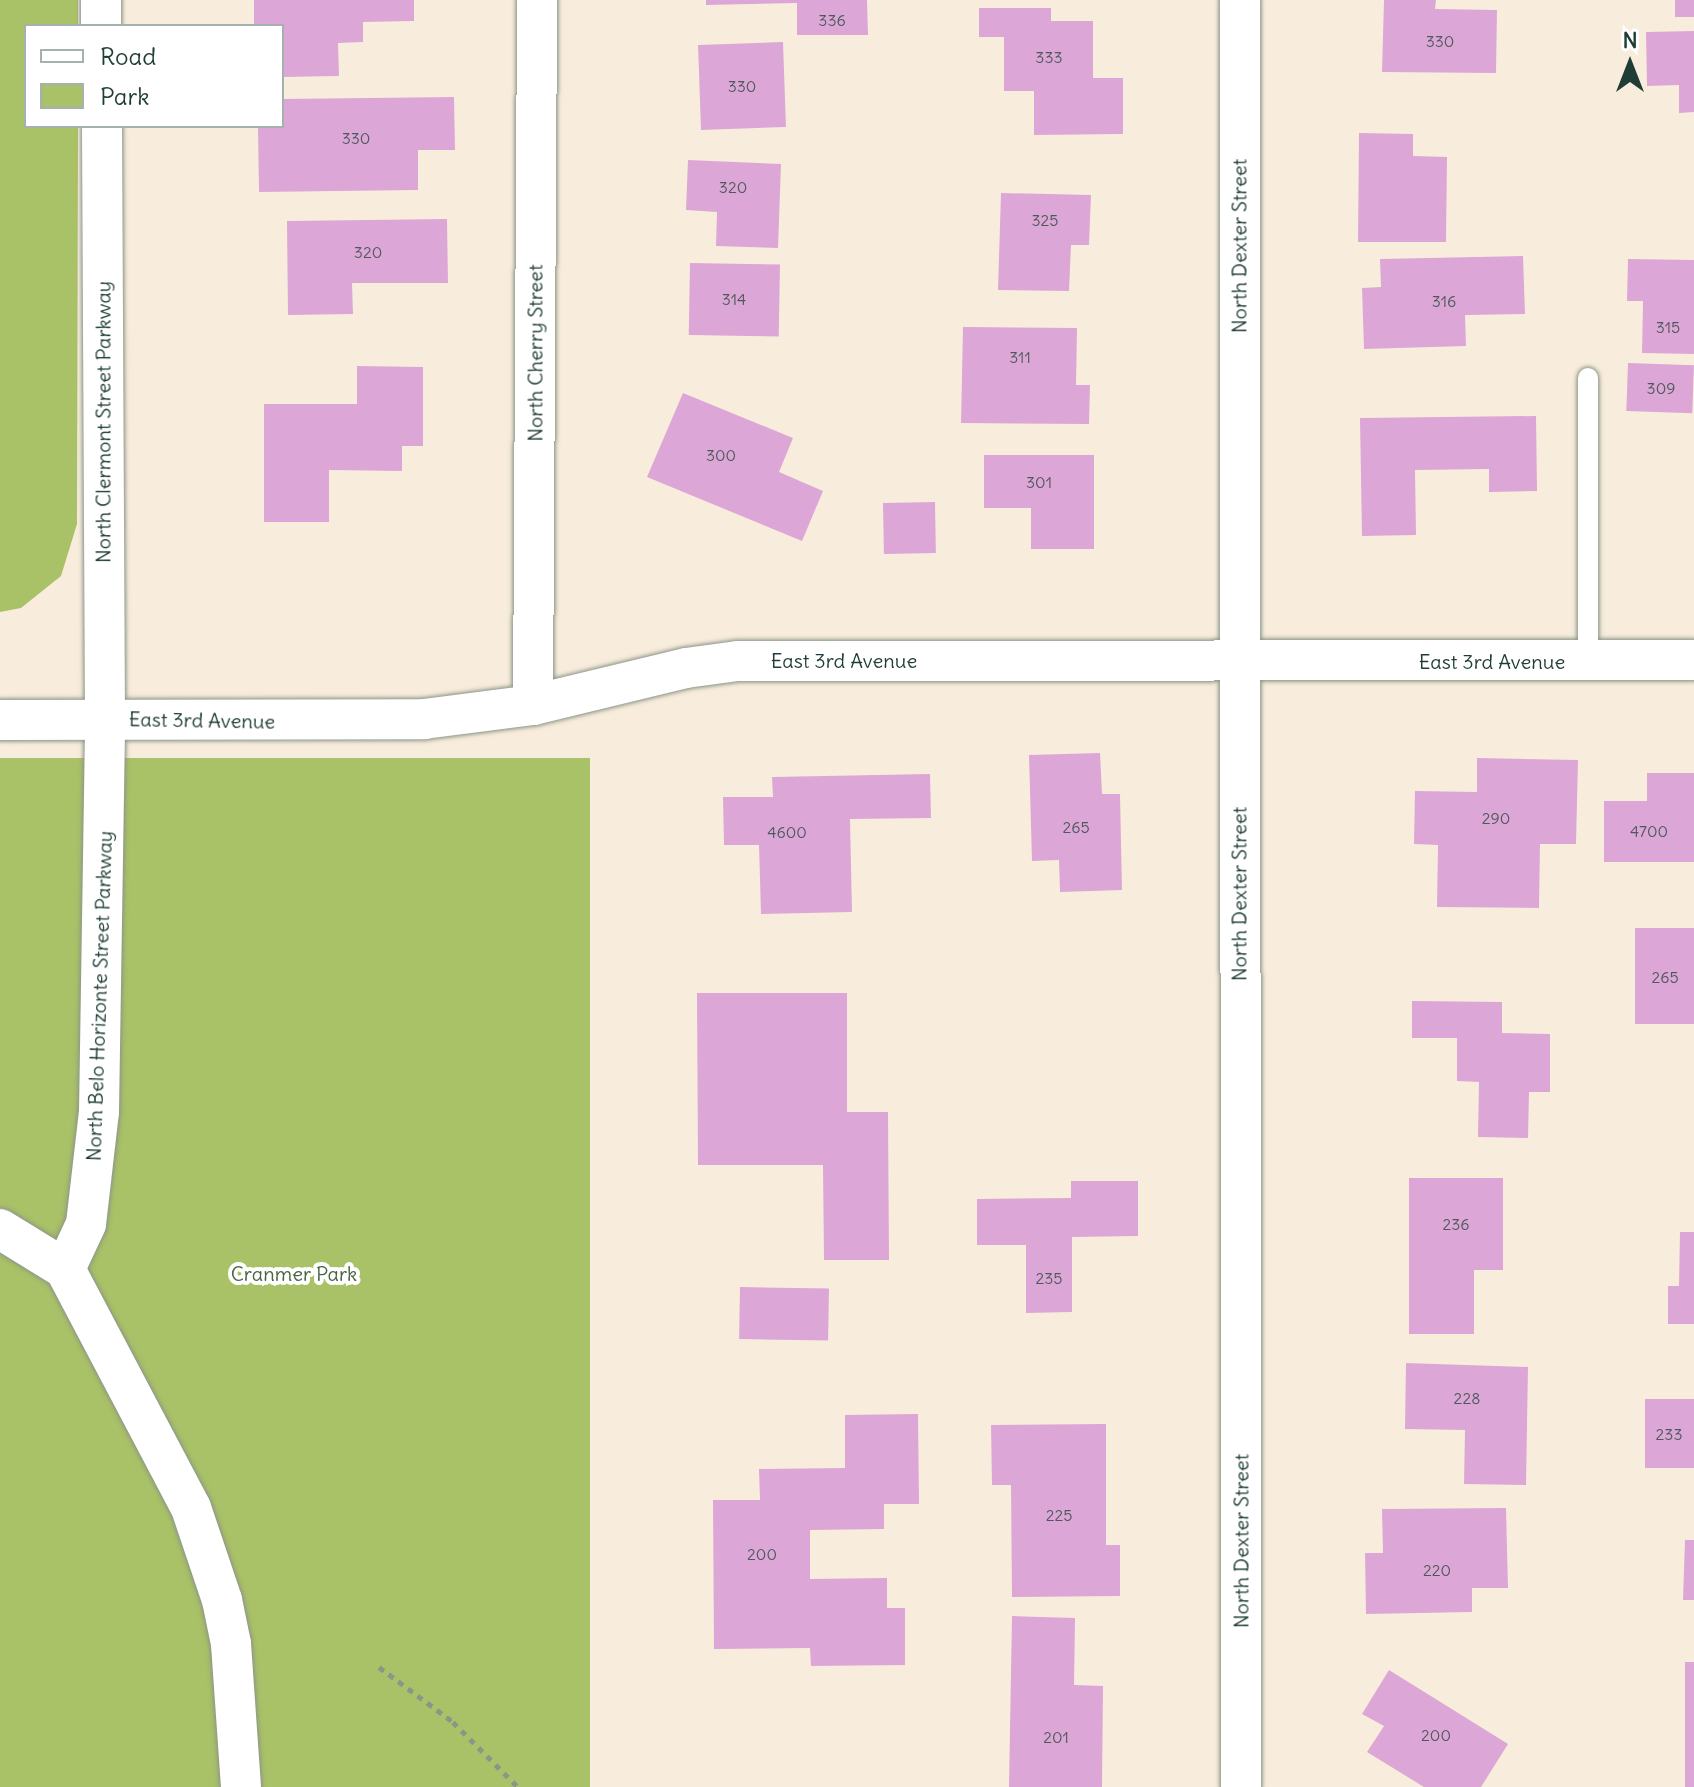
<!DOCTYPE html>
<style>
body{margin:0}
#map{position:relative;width:1694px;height:1787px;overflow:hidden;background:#f8eddc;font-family:Delius,sans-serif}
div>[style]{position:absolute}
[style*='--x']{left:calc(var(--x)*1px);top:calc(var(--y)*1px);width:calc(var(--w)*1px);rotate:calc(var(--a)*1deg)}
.green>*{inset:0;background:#a9c167;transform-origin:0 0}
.building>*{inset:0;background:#dca7d6;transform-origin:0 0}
.path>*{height:5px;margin-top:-2.5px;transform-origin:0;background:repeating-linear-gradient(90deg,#8c9588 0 6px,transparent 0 12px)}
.roads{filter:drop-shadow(0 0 2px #8c9588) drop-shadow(0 0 2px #8c9588)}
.lane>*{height:20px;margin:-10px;padding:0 10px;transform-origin:10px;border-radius:10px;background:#fff}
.street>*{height:40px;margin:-20px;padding:0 20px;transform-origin:20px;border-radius:20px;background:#fff}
span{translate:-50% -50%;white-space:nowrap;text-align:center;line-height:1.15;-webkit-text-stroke:8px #fff;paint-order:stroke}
.number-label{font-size:16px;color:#4e585c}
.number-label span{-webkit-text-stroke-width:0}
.street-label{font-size:20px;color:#1f3d34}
.park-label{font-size:20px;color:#486543}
.legend{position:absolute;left:24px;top:24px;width:260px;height:104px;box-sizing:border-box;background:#fff;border:2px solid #a5b1ae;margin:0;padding:10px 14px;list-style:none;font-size:24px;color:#1f3d34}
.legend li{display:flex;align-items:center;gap:16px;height:40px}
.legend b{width:40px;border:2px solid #a5b1ae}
.north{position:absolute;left:1590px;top:24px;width:80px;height:80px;-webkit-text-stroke:6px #fff;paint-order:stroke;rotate:0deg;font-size:22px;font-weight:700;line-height:32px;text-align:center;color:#1f3d34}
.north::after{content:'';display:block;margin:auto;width:28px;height:36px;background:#1f3d34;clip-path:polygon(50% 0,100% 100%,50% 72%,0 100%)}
</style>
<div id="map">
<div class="green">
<div style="clip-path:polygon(0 0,78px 0,78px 26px,26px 26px,26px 126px,78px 126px,77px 524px,61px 576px,21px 608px,0 612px)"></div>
<div style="left:590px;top:758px;width:1029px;height:590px;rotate:90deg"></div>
</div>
<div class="building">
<div style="clip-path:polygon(254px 0,414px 0,414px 21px,363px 22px,363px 42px,338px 43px,339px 76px,282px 77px,282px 26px,254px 26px)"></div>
<div style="clip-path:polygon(706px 0,867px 0,868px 35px,797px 35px,797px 3px,706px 5px)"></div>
<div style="clip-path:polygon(1384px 0,1436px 0,1435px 9px,1497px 10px,1496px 73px,1382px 72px)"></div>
<div style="left:1675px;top:0;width:19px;height:17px"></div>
<div style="clip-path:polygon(979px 8px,1051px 8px,1051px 21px,1093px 21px,1093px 78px,1123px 78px,1123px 134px,1034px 135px,1034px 91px,1004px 91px,1004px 37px,979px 37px)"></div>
<div style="clip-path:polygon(1694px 31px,1694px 112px,1679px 113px,1679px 85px,1647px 86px,1646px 32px)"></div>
<div style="left:783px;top:42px;width:85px;height:85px;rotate:88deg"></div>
<div style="clip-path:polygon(454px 97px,455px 150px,418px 150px,418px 190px,259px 192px,258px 126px,282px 126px,282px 99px)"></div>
<div style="clip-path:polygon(1359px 133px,1413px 134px,1413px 156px,1447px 157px,1446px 242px,1358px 242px)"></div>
<div style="clip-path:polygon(688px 160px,781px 164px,778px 248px,716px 246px,717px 212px,686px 210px)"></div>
<div style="clip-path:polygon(1001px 193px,1091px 195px,1089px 245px,1071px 245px,1069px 291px,998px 290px)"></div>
<div style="clip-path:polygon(447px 219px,448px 283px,352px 283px,353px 314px,288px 315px,287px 221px)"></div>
<div style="clip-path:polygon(1523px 256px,1525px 314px,1465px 315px,1466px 346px,1364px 349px,1362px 288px,1381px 287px,1380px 259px)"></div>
<div style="clip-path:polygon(1628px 259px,1694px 260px,1694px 354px,1642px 353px,1643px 301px,1627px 301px)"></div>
<div style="left:690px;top:263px;width:90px;height:72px;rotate:1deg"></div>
<div style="clip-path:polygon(963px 327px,1077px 328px,1076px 385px,1090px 385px,1089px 424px,961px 423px)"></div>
<div style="left:1628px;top:363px;width:66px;height:48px;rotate:2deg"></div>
<div style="clip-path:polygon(357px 366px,423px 367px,423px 446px,402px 446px,402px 471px,329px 470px,329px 522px,264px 522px,264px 404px,357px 404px)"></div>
<div style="clip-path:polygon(683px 393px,793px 438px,779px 472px,823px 491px,802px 541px,647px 477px)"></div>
<div style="clip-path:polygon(1536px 416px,1537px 491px,1489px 492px,1489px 469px,1415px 470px,1416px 535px,1362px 536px,1360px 418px)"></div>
<div style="clip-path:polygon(984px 455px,1094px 455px,1094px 549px,1031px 549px,1031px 508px,984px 508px)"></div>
<div style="left:935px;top:502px;width:51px;height:52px;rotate:89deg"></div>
<div style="clip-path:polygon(1100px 753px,1102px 794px,1120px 794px,1122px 890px,1060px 892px,1059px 860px,1032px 861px,1029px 755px)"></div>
<div style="clip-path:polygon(1477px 758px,1578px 760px,1576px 844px,1540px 844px,1539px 908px,1437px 907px,1438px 845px,1414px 844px,1415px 791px,1477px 792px)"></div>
<div style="clip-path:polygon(1647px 773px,1694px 773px,1694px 862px,1604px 862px,1604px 801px,1647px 801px)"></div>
<div style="clip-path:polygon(930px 774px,931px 818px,850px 819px,852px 912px,761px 914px,759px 845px,724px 845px,723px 797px,773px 797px,772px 777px)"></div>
<div style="left:1694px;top:928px;width:96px;height:59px;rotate:90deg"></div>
<div style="clip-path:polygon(697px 993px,847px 993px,847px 1112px,888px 1112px,889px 1260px,824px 1260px,823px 1165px,698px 1165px)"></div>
<div style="clip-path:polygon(1412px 1001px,1502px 1002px,1502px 1033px,1550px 1034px,1550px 1092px,1529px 1092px,1528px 1138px,1478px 1137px,1479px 1082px,1457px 1081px,1457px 1038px,1412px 1038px)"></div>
<div style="clip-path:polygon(1409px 1178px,1503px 1178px,1503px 1270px,1474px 1270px,1474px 1334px,1409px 1334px)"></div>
<div style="clip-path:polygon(1071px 1181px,1138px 1181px,1138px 1236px,1072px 1237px,1072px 1312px,1026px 1313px,1026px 1245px,977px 1245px,977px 1199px,1071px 1198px)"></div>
<div style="clip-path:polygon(1680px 1232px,1694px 1232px,1694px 1324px,1668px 1324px,1668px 1286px,1679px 1286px)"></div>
<div style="left:740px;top:1287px;width:89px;height:52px;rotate:1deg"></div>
<div style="clip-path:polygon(1406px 1363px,1528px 1367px,1526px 1485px,1464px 1484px,1465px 1430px,1405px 1429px)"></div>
<div style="left:1645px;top:1399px;width:49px;height:69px"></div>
<div style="clip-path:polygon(918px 1414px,919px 1504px,884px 1504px,884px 1529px,810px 1530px,810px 1579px,887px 1578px,887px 1608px,905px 1608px,905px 1665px,811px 1666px,810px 1648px,714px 1649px,713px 1500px,760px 1500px,759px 1469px,845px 1468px,845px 1415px)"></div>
<div style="clip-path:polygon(1106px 1424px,1106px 1545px,1120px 1545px,1120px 1596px,1012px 1597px,1011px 1485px,992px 1485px,991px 1425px)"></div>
<div style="clip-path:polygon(1506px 1508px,1508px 1588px,1472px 1588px,1472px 1612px,1366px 1614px,1365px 1553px,1383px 1553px,1382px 1509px)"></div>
<div style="clip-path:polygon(1685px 1540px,1694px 1540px,1694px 1600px,1683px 1600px)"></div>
<div style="clip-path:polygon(1012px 1616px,1075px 1618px,1074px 1685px,1103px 1686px,1102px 1787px,1009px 1787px)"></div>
<div style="left:1685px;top:1662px;width:9px;height:125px"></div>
<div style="clip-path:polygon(1389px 1670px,1508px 1744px,1481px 1787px,1424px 1787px,1367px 1752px,1384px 1726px,1362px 1714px)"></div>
</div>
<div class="path">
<div style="--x:379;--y:1667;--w:92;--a:36.6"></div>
<div style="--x:453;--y:1722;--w:92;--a:45"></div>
</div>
<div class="roads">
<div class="lane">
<div style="--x:1588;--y:378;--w:282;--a:90"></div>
</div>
<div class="street">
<div style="--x:101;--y:0;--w:26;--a:90"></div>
<div style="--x:1240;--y:0;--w:1787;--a:89.97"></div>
<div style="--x:533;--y:705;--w:705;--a:-89.67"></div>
<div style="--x:0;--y:720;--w:424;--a:-0.1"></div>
<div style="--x:424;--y:719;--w:110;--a:-7.3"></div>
<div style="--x:533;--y:705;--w:157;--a:-13.6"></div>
<div style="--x:686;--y:668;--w:52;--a:-7.7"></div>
<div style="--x:738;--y:661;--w:956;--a:-0.06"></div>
<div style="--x:0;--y:1229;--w:76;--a:31.6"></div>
<div style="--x:65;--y:1269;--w:270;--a:62.2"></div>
<div style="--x:191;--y:1508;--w:97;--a:71.4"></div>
<div style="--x:222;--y:1600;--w:45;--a:78.4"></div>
<div style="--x:231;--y:1644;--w:143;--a:86"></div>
<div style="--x:65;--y:1269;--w:50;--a:-65"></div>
<div style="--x:86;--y:1224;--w:113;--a:-83.4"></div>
<div style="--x:99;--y:1112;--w:393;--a:-89.1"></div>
<div style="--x:105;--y:719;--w:593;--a:-90.29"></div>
</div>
</div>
<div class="number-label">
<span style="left:832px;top:20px">336</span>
<span style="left:1440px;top:41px">330</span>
<span style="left:1049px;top:57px">333</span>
<span style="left:742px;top:86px">330</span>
<span style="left:356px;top:138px">330</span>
<span style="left:733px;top:187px">320</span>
<span style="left:1045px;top:220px">325</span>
<span style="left:368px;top:252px">320</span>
<span style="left:734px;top:299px">314</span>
<span style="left:1444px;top:301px">316</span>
<span style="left:1668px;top:327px">315</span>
<span style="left:1020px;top:357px">311</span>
<span style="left:1661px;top:388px">309</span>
<span style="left:721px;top:455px">300</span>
<span style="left:1039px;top:482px">301</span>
<span style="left:1496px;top:818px">290</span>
<span style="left:1076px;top:827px">265</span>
<span style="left:1649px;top:831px">4700</span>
<span style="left:787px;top:832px">4600</span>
<span style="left:1665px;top:977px">265</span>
<span style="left:1456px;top:1224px">236</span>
<span style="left:1049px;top:1278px">235</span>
<span style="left:1467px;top:1398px">228</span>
<span style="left:1669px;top:1434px">233</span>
<span style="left:1059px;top:1515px">225</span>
<span style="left:762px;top:1554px">200</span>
<span style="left:1437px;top:1570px">220</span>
<span style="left:1436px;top:1735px">200</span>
<span style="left:1056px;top:1737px">201</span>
</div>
<div class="street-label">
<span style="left:1239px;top:246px;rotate:-90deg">North Dexter Street</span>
<span style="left:535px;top:353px;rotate:-90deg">North Cherry Street</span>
<span style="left:103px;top:422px;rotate:-90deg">North Clermont Street Parkway</span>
<span style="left:844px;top:660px">East 3rd Avenue</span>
<span style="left:1492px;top:661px">East 3rd Avenue</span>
<span style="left:202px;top:720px;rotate:1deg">East 3rd Avenue</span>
<span style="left:1239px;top:894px;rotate:-90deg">North Dexter Street</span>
<span style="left:99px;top:996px;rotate:-88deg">North Belo Horizonte Street Parkway</span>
<span style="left:1241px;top:1541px;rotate:-90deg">North Dexter Street</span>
</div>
<div class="park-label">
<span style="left:294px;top:1273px">Cranmer Park</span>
</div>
<ul class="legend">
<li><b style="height:10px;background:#fff"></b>Road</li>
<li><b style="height:22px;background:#a9c167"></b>Park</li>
</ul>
<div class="north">N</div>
</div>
